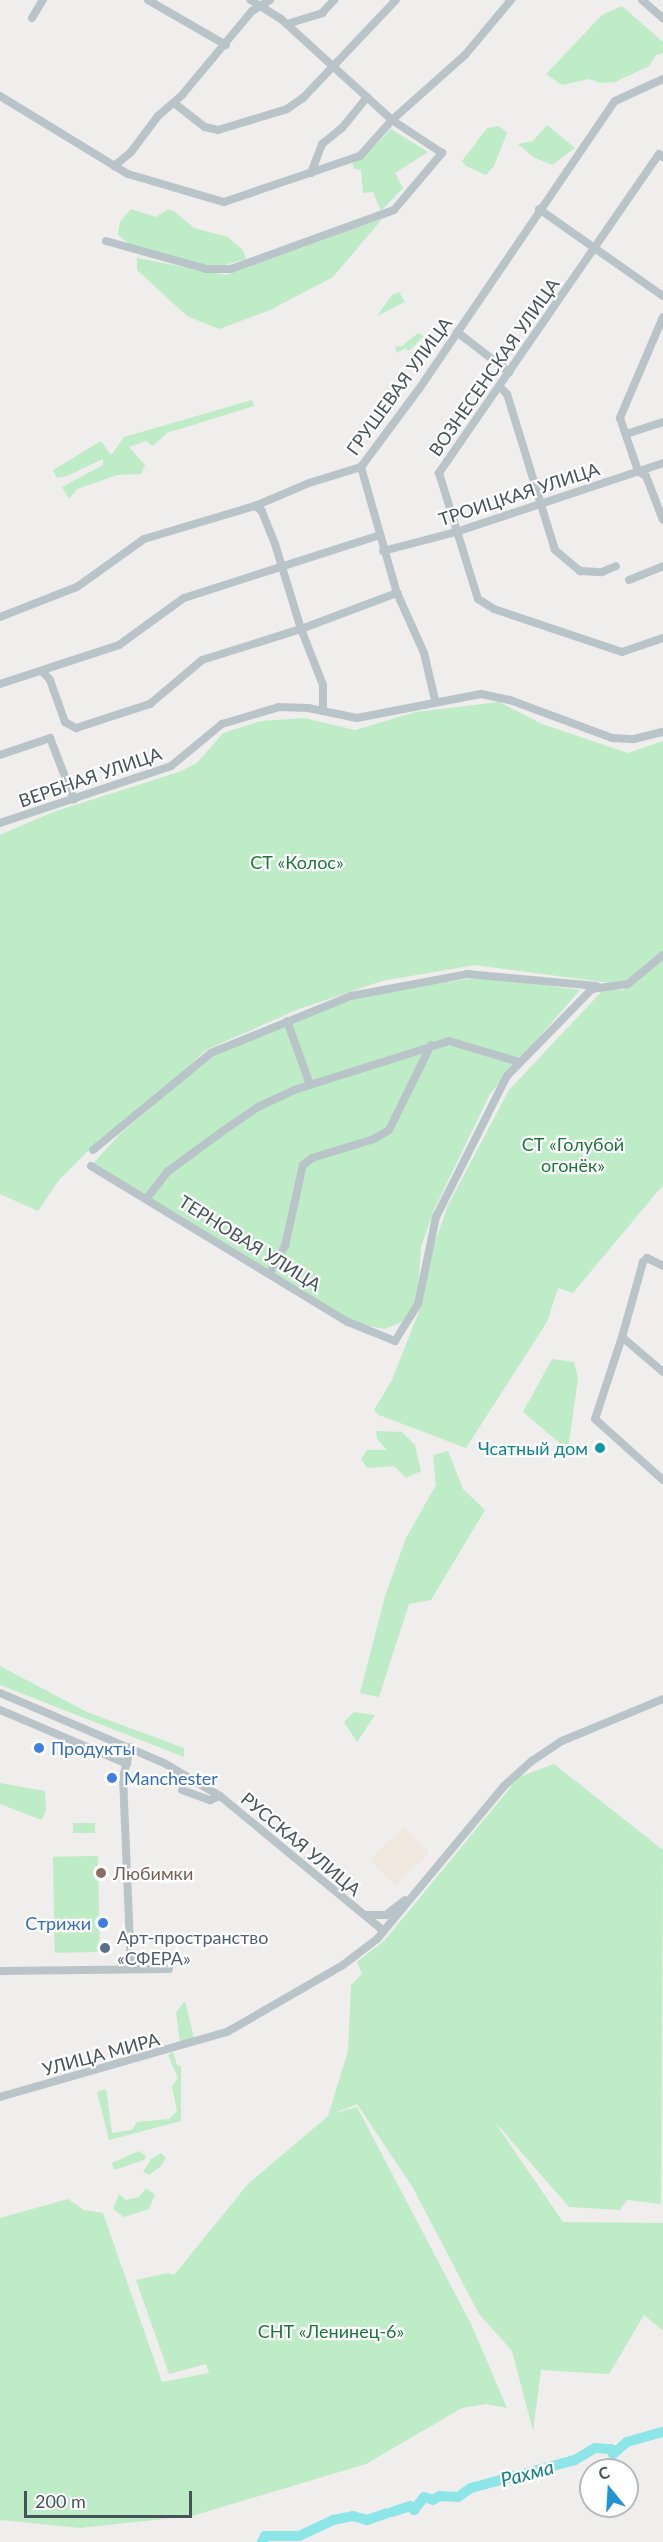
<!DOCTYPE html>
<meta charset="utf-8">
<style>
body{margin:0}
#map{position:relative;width:663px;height:2542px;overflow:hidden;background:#f0eded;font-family:Lato,sans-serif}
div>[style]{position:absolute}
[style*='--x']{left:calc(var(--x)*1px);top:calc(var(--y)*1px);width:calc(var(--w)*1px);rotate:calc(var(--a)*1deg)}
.green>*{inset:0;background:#bdecc6;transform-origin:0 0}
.sand>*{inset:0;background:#f0e7de;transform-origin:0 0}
.river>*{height:10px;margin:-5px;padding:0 5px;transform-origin:5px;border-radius:5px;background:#8ce5e6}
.minor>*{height:8px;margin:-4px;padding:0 4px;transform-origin:4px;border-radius:4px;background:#b9c4c9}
.dots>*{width:16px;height:16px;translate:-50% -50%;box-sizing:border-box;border:3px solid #fff;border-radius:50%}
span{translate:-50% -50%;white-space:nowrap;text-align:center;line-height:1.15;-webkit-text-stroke:4.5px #fff;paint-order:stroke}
.street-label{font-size:18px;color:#465459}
.park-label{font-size:18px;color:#1c7637}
.culture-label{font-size:18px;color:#0d838f}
.right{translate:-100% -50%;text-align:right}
.shop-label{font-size:18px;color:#366cbe}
.left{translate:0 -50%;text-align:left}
.education-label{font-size:18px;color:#785e54}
.service-label{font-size:18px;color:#4e5e75}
.water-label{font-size:20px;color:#138182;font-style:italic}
.north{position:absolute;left:579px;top:2458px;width:60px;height:60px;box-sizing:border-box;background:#fff;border:2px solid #b5bbbd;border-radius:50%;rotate:342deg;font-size:16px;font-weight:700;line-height:24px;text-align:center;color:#465459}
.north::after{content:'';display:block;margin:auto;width:21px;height:27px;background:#2393d4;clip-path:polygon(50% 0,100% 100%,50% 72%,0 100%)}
.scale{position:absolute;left:24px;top:2491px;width:168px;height:27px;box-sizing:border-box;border:3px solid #465459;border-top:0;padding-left:8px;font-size:18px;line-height:21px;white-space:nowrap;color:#465459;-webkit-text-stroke:4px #fff;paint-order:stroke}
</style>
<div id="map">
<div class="green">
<div style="clip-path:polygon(622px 6px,663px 42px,663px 53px,656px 55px,649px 66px,615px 82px,601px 83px,589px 79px,562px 85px,546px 74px,602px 15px)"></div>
<div style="clip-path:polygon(547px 125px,575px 148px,552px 165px,533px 157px,518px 144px,533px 141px)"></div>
<div style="clip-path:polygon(499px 126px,507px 133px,494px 166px,486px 175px,466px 166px,462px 161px,487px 128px)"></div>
<div style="clip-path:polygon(391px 129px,428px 152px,395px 173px,403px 188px,381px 211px,373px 192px,363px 193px,361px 170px,354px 169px,352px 163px,363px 158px)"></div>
<div style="clip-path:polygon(131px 209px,156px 217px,168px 209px,174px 211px,194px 228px,228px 237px,243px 250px,246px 259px,214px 268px,132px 246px,118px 235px,120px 222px)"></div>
<div style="clip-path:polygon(382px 219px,333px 277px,270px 310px,219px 329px,187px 316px,137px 270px,137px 258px,226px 275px)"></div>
<div style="clip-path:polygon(399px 292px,405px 302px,377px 316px,392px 295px)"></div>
<div style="clip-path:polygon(418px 333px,424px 336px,409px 351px,405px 348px,397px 353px,395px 346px,401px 347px)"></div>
<div style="clip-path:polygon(252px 400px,254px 406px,167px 433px,153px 446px,146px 441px,129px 447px,145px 465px,141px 474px,117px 475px,77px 489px,69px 499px,62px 487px,103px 465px,103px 459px,67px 476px,57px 478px,53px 470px,101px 441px,111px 455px,124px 437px)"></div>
<div style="clip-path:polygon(499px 702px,542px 724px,628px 753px,663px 741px,663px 952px,642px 971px,618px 984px,475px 965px,382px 981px,299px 1009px,206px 1050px,152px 1100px,101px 1138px,59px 1180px,38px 1211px,0 1194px,0 835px,53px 812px,179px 772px,197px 763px,223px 733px,261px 721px,304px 718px,355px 730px,416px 712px)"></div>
<div style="clip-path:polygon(663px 958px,663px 1185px,573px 1293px,558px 1288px,547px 1322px,466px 1448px,379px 1415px,374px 1410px,392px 1380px,421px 1306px,433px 1248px,448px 1205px,509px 1090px,604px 989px,623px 990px)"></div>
<div style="clip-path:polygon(484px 977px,580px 990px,490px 1094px,434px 1210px,421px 1247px,417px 1300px,404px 1321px,385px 1329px,348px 1322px,91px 1166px,119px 1135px,181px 1082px,213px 1057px,248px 1039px,373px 992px)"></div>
<div style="clip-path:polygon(552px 1359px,574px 1362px,578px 1378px,568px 1450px,523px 1412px)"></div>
<div style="clip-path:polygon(376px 1431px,402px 1432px,415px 1445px,421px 1471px,406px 1478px,394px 1466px,367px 1468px,361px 1459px,367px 1450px,387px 1450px,377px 1439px)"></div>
<div style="clip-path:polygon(448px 1451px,463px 1489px,485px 1510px,431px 1600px,409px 1604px,379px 1697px,360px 1693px,385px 1596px,406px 1538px,436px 1485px,433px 1455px)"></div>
<div style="clip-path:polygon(0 1666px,87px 1712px,184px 1748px,184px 1757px,0 1685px)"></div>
<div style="clip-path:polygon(354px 1712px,375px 1715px,357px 1742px,344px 1722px)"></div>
<div style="clip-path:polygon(554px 1764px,663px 1850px,661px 2204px,627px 2200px,620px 2210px,569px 2207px,494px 2121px,563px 2222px,663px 2223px,663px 2331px,644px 2315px,609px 2374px,541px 2370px,533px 2431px,512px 2351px,479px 2314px,413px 2188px,357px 2104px,332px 2114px,357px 2107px,471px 2324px,507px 2408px,486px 2404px,462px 2408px,366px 2464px,192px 2516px,80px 2528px,0 2520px,0 2218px,68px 2199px,84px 2210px,103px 2213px,162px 2382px,209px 2373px,206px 2364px,169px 2374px,136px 2280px,168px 2273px,174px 2275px,248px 2184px,328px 2116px,348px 2051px,351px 1985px,362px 1974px,357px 1962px,385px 1940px,519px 1777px)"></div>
<div style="clip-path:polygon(0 1783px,45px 1791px,46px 1810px,42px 1820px,0 1804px)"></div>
<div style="left:73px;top:1823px;width:22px;height:10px"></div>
<div style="left:98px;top:1856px;width:96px;height:45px;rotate:89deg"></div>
<div style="clip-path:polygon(185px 2001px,194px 2038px,180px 2043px,176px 2012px)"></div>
<div style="clip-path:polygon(173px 2052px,177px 2065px,181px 2066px,181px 2121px,109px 2140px,97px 2092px,106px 2089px,112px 2133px,132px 2130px,137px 2122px,169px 2119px,177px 2111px,172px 2086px,178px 2078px,168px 2055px)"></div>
<div style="clip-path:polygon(139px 2151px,146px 2156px,144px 2160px,114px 2170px,112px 2163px)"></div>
<div style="clip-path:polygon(161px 2153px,166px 2158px,161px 2166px,149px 2175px,143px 2172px,151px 2159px)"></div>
<div style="clip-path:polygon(146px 2188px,155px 2195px,149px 2209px,124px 2217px,113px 2209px,119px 2194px,126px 2200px,139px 2197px)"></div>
</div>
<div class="sand">
<div style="left:404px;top:1827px;width:36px;height:47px;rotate:46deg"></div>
</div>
<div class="river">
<div style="--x:392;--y:2512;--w:19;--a:-18"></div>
<div style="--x:410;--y:2506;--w:6;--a:45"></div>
<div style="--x:414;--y:2510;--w:16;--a:-52"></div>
<div style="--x:424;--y:2497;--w:9;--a:18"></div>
<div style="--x:433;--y:2500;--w:8;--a:-30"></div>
<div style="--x:440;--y:2496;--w:18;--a:3"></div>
<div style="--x:458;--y:2497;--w:16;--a:-35"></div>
<div style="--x:471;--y:2488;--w:108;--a:-15.1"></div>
<div style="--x:575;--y:2460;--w:23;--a:-31"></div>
<div style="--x:595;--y:2448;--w:16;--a:4"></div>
<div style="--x:611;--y:2449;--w:5;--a:68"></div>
<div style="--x:613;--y:2454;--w:18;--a:-41"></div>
<div style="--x:627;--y:2442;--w:37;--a:-16"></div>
<div style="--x:262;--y:2542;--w:7;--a:-63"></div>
<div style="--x:265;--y:2536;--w:34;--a:0"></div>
<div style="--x:299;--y:2536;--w:38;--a:-25"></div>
<div style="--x:333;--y:2520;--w:20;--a:-11"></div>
<div style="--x:353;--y:2516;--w:15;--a:16"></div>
<div style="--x:367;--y:2520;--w:21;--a:-19"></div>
</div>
<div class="minor">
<div style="--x:148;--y:0;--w:90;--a:30"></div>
<div style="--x:642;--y:0;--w:28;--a:41"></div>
<div style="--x:32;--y:18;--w:21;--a:-59"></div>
<div style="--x:287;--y:24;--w:37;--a:-17"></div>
<div style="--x:322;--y:13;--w:18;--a:-47"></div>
<div style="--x:0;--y:96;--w:150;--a:31.4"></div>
<div style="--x:128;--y:174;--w:100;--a:16.3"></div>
<div style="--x:224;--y:202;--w:144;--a:-18.7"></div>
<div style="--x:360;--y:156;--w:48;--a:-48.4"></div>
<div style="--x:392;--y:120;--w:98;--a:-41.7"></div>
<div style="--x:465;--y:55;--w:72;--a:-50.1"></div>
<div style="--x:174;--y:103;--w:39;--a:38"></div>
<div style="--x:205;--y:127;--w:13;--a:13"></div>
<div style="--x:218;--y:130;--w:72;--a:-16.9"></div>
<div style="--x:287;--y:109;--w:19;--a:-35"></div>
<div style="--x:303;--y:98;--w:135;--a:-46.5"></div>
<div style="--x:663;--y:157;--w:5;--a:-143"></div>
<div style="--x:659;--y:154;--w:388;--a:124.6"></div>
<div style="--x:439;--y:473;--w:132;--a:72.8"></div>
<div style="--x:478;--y:599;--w:19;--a:32"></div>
<div style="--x:494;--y:609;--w:135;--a:18.6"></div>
<div style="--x:622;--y:652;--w:43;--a:-18.9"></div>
<div style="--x:114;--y:166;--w:22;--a:-39"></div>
<div style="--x:131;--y:152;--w:45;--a:-53.1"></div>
<div style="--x:158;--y:116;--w:32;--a:-41"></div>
<div style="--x:182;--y:95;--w:109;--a:-50.2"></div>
<div style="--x:252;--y:11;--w:21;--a:-31"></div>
<div style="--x:311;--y:173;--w:31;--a:-69"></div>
<div style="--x:322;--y:144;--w:26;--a:-39"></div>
<div style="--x:342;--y:128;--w:40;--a:-51"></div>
<div style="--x:539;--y:209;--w:151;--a:35.1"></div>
<div style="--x:106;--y:241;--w:104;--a:15.6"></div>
<div style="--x:206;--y:269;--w:25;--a:0"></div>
<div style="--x:231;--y:269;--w:173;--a:-19.9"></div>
<div style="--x:394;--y:210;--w:75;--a:-49.9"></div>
<div style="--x:442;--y:153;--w:60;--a:-146.6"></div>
<div style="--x:392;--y:120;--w:150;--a:-137.7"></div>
<div style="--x:281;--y:19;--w:36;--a:-148"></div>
<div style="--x:663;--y:317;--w:110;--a:113.1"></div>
<div style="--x:620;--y:418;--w:56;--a:71.2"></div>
<div style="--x:638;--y:471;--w:9;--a:32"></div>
<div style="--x:646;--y:476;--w:47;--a:68.9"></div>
<div style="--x:457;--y:332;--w:66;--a:37.6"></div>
<div style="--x:500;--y:387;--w:10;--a:45"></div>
<div style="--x:507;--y:394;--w:163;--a:72.9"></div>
<div style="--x:555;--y:550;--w:33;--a:40"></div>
<div style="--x:580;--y:571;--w:22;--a:3"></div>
<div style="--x:602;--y:572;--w:15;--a:-23"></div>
<div style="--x:626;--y:434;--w:39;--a:-18"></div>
<div style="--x:361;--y:467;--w:131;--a:74.1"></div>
<div style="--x:397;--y:593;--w:66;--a:65.8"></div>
<div style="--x:424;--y:653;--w:48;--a:76.8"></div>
<div style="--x:383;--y:551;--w:75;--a:-14.6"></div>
<div style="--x:456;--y:532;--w:218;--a:-18.4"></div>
<div style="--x:629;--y:580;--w:37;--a:-22"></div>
<div style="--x:0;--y:617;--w:83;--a:-21.3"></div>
<div style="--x:77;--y:587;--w:82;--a:-35.6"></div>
<div style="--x:144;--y:539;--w:116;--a:-16.6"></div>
<div style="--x:255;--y:506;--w:59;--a:-23.1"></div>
<div style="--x:309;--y:483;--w:54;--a:-17.1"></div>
<div style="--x:361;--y:467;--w:97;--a:-53.4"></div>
<div style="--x:419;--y:389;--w:348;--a:-55.8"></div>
<div style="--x:615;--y:101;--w:53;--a:-24.6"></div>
<div style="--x:42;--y:671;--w:12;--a:48"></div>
<div style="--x:50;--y:680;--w:45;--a:70.3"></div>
<div style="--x:65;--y:722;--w:13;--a:29"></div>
<div style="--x:76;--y:728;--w:78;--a:-18"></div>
<div style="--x:150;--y:704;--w:68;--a:-40.2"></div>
<div style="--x:202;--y:660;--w:104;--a:-17.4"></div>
<div style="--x:301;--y:629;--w:89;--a:-107"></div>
<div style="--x:275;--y:544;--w:35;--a:-112"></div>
<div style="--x:262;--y:511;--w:9;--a:-144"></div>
<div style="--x:0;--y:684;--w:125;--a:-18.1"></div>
<div style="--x:119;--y:645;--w:80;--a:-35.9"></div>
<div style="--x:184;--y:598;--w:206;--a:-17.8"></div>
<div style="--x:323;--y:711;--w:26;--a:-90"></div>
<div style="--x:323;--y:685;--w:60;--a:-111.4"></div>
<div style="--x:301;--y:629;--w:103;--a:-20.6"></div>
<div style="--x:0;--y:755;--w:53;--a:-18.8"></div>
<div style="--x:50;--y:738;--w:66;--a:68.8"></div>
<div style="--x:0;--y:823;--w:180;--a:-18.4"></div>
<div style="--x:171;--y:766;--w:66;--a:-39.5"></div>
<div style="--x:222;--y:724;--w:59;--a:-16.6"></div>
<div style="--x:279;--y:707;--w:29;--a:2"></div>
<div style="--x:308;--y:708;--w:50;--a:11.5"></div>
<div style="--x:357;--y:718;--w:126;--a:-11"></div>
<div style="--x:481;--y:694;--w:30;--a:12"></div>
<div style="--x:510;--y:700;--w:109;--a:20.4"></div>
<div style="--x:612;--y:738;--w:22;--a:3"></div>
<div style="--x:634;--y:739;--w:30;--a:-14"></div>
<div style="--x:287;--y:1021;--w:68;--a:70.2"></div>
<div style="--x:93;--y:1150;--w:153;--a:-39.4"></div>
<div style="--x:211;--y:1053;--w:151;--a:-22.2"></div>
<div style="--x:351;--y:996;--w:118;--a:-10.7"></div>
<div style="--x:467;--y:974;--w:130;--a:5.3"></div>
<div style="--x:91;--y:1166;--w:301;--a:31.3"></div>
<div style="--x:348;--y:1322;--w:51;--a:22"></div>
<div style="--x:395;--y:1341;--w:44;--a:-58.1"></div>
<div style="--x:418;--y:1304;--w:89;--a:-78.3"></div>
<div style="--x:436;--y:1217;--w:158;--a:-63.3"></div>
<div style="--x:507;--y:1076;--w:122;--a:-45.7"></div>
<div style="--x:592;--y:989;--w:36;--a:-8"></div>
<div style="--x:628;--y:984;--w:45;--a:-39.6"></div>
<div style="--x:147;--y:1198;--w:33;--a:-52"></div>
<div style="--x:167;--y:1172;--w:66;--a:-36.3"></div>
<div style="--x:220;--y:1133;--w:46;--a:-34.4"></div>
<div style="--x:258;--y:1107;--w:40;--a:-25"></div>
<div style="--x:294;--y:1090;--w:163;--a:-17.5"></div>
<div style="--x:449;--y:1041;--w:73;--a:16.7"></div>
<div style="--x:663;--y:1266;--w:18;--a:-153"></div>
<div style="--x:647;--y:1258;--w:6;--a:135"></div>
<div style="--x:643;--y:1262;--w:78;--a:105.6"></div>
<div style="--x:622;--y:1337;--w:54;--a:40.5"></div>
<div style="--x:270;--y:1273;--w:31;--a:-61"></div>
<div style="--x:285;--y:1246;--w:83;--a:-77.5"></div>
<div style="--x:303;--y:1165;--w:11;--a:-38"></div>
<div style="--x:312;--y:1158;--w:65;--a:-17"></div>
<div style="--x:374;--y:1139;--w:17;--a:-31"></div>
<div style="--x:389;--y:1130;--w:95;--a:-63.7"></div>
<div style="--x:622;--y:1337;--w:86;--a:108.2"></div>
<div style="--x:595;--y:1419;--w:91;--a:41.9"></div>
<div style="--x:0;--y:1693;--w:178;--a:23.1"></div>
<div style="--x:164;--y:1763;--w:65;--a:30.5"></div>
<div style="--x:220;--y:1796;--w:212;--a:39.5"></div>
<div style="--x:0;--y:1710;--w:138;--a:23"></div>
<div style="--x:131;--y:1747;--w:31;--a:105"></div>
<div style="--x:123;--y:1777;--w:192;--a:87.6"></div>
<div style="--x:182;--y:1790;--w:30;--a:20"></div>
<div style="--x:210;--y:1800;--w:11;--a:-22"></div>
<div style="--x:366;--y:1915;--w:20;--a:0"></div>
<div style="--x:386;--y:1915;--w:24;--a:-38"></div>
<div style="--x:0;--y:1971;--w:169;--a:-0.7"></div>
<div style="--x:0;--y:2097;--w:236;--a:-16"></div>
<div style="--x:227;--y:2032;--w:134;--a:-30"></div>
<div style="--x:343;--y:1965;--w:43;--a:-37.4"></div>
<div style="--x:377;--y:1939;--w:199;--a:-50.3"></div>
<div style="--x:504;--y:1786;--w:38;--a:-42"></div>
<div style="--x:532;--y:1761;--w:36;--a:-34"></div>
<div style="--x:562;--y:1741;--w:109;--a:-22.6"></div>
</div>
<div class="dots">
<div style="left:600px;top:1448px;background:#0f9aa8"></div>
<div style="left:39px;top:1748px;background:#3f7fe0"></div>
<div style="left:112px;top:1778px;background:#3f7fe0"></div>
<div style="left:101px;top:1873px;background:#8d6e63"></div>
<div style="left:103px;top:1923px;background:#3f7fe0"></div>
<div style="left:105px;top:1948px;background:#5c6f8a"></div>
</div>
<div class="street-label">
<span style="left:494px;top:367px;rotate:-55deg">ВОЗНЕСЕНСКАЯ УЛИЦА</span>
<span style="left:399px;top:386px;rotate:-54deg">ГРУШЕВАЯ УЛИЦА</span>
<span style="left:519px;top:494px;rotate:-18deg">ТРОИЦКАЯ УЛИЦА</span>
<span style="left:90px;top:777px;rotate:-19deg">ВЕРБНАЯ УЛИЦА</span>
<span style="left:250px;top:1243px;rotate:32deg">ТЕРНОВАЯ УЛИЦА</span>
<span style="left:301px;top:1844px;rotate:40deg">РУССКАЯ УЛИЦА</span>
<span style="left:101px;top:2054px;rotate:-15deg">УЛИЦА МИРА</span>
</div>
<div class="park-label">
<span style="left:297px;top:862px">СТ «Колос»</span>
<span style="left:573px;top:1155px">СТ «Голубой<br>огонёк»</span>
<span style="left:331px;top:2331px">СНТ «Ленинец-6»</span>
</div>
<div class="culture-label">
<span class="right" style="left:588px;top:1448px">Чсатный дом</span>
</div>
<div class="shop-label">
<span class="left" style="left:51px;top:1748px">Продукты</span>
<span class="left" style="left:124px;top:1778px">Manchester</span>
<span class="right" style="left:91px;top:1923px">Стрижи</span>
</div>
<div class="education-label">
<span class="left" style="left:113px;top:1873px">Любимки</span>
</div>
<div class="service-label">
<span class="left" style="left:117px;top:1948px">Арт-пространство<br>«СФЕРА»</span>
</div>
<div class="water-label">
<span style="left:527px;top:2473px;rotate:-15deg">Рахма</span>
</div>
<div class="north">С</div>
<div class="scale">200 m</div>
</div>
